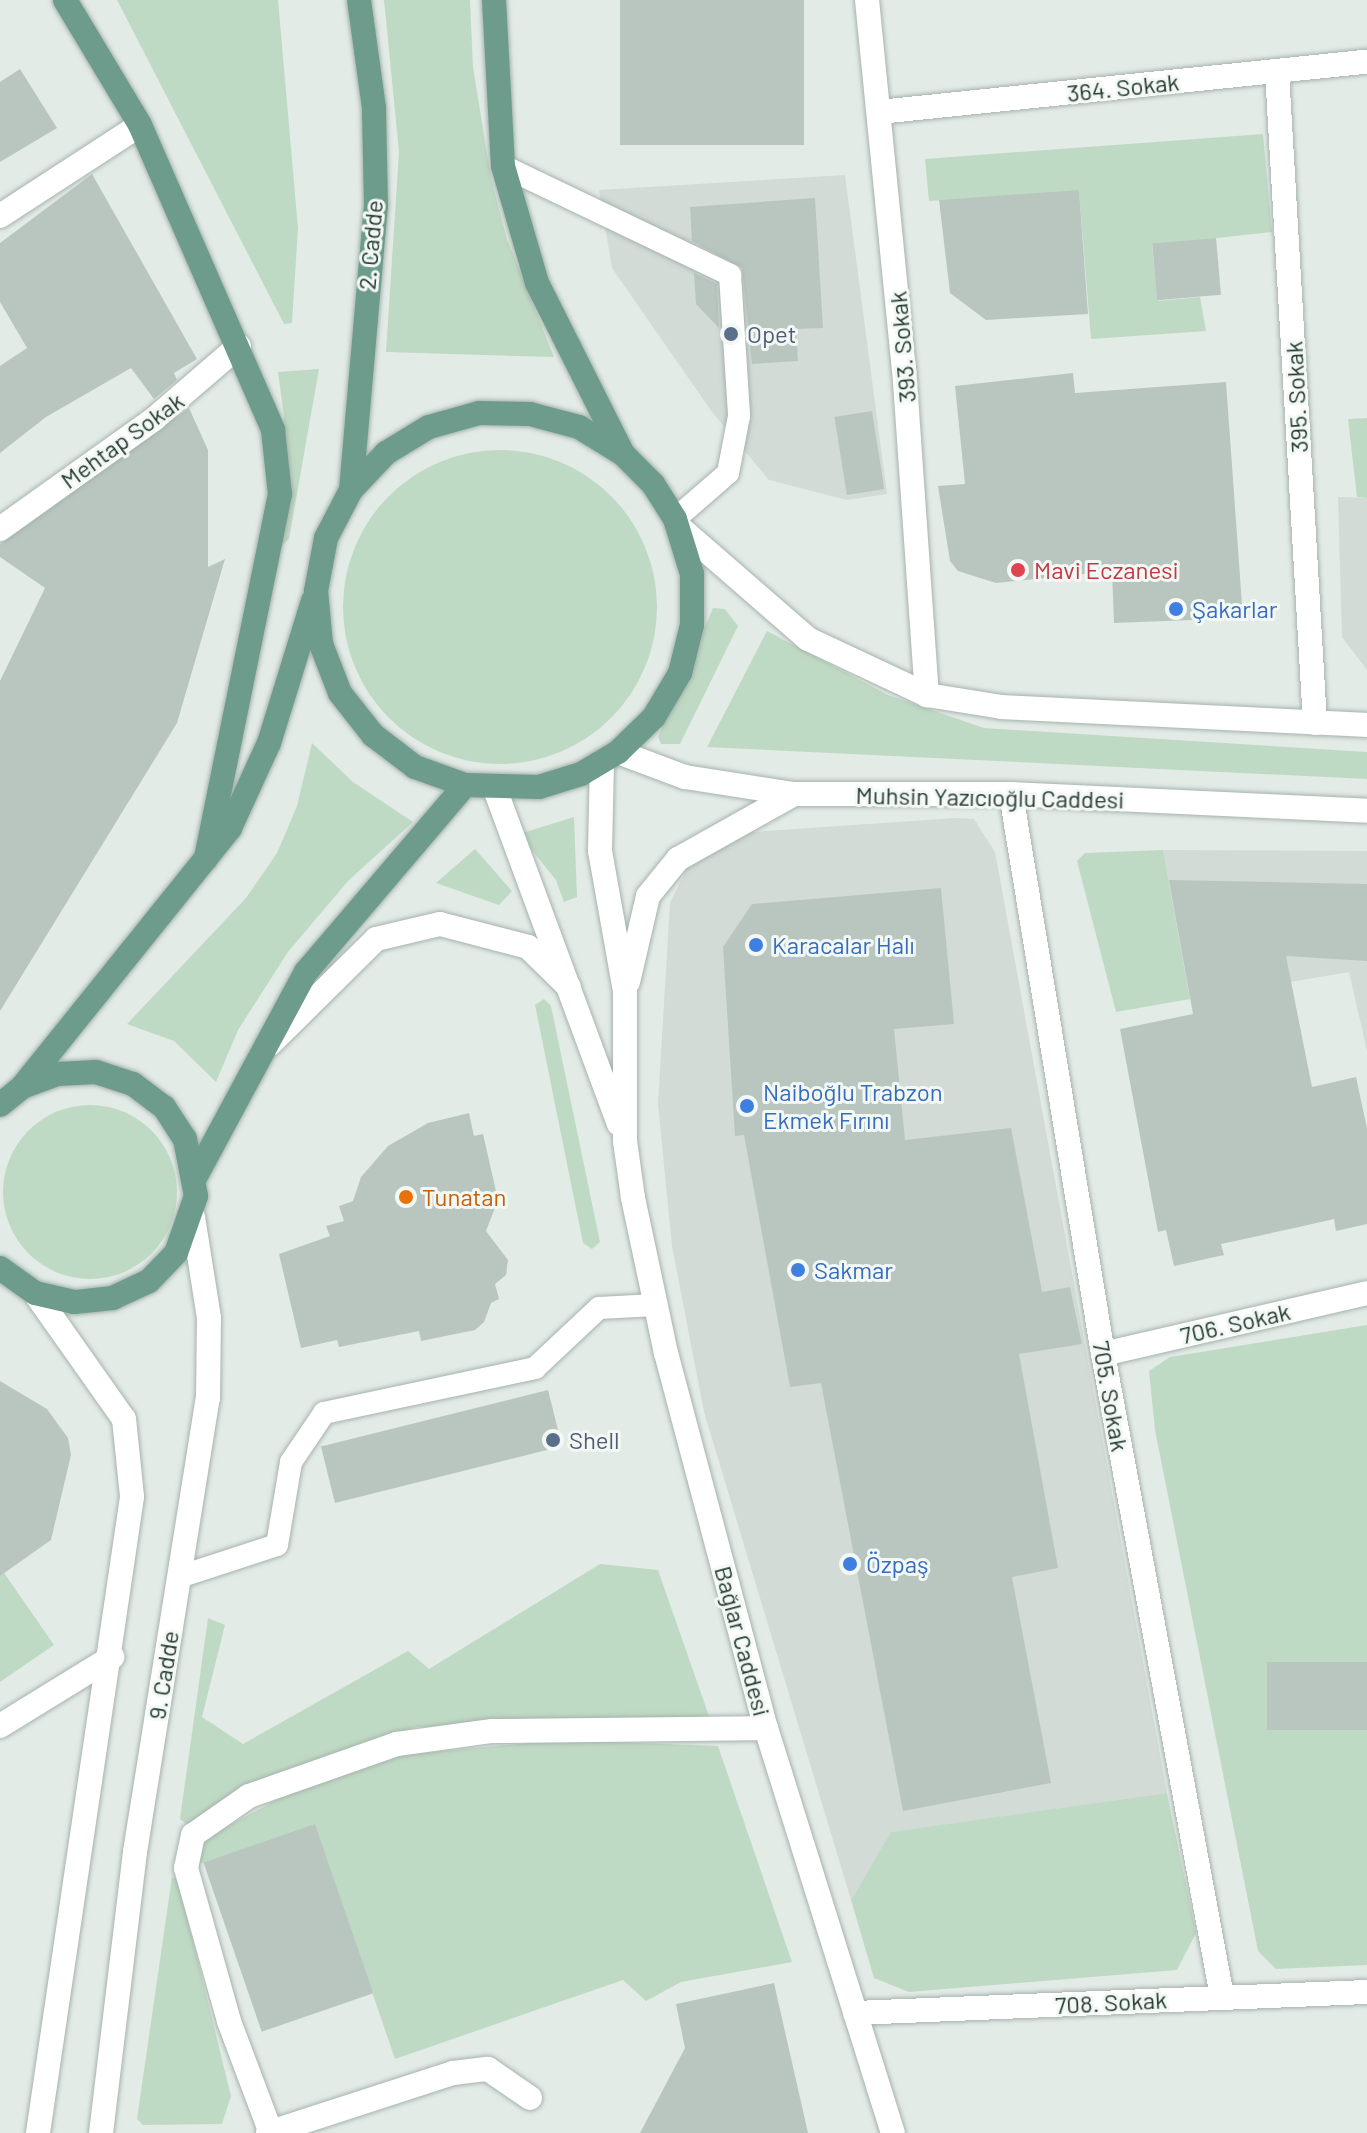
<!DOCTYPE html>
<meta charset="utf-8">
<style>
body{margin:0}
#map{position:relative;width:1367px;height:2133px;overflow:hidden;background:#e3ebe7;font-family:Barlow,sans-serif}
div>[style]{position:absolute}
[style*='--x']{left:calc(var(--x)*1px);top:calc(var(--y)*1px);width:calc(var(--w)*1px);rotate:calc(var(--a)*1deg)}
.built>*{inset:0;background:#d2dbd6}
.green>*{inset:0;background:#bfdac4}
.round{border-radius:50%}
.building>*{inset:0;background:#b9c6c0;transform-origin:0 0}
.roads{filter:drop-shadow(0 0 2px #a6b3ad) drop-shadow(0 0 2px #a6b3ad)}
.service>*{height:22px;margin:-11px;padding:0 11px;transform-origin:11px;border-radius:11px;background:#fff}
.minor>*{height:24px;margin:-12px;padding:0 12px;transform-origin:12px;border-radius:12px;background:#fff}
.secondary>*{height:24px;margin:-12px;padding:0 12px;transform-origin:12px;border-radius:12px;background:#fff}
.primary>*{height:24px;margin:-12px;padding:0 12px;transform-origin:12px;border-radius:12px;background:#6d9c8d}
.dots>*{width:22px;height:22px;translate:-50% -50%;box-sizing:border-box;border:4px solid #f3f8f5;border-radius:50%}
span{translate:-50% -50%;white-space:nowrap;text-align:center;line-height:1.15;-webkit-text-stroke:6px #f3f8f5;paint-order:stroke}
.street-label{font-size:24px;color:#253b33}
.service-label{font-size:24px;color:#4e5e75}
.left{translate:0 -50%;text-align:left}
.health-label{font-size:24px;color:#be3a42}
.shop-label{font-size:24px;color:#366cbe}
.food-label{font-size:24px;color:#c56008}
</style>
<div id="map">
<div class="built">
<div style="clip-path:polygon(845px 175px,887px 494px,847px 500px,769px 480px,712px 412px,612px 268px,599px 190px)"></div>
<div style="clip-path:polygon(1338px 497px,1367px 498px,1367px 670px,1342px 637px)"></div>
<div style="clip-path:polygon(956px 818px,974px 819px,995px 852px,1167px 1793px,892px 1832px,851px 1900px,704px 1412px,672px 1246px,658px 1104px,670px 903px,689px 864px,738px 833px)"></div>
<div style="clip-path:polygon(1163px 850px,1367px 851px,1367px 1051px,1349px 972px,1190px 999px)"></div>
</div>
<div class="green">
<div style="clip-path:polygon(117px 0,278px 0,298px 228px,292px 323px,284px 324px)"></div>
<div style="clip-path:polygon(384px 0,470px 0,473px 67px,491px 178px,507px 239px,554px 357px,386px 352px,399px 152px)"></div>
<div style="clip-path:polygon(1263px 134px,1272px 232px,1152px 245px,1158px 301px,1200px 297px,1206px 331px,1091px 339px,1079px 191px,929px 201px,925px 159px)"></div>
<div style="clip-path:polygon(319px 369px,289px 539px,281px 546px,284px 417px,278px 372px)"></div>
<div style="clip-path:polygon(1367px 418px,1367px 498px,1357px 497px,1348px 419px)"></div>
<div class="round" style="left:343px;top:450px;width:314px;height:314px"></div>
<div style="clip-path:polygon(713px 608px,725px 609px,738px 626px,680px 744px,661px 744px,658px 737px)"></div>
<div style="clip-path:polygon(767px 631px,888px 695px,984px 728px,1367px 752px,1367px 779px,707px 747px)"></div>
<div style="clip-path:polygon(312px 743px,353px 782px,413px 822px,348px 881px,288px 952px,238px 1030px,216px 1082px,174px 1041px,127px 1024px,246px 898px,277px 853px,297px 806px)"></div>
<div style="clip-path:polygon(574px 817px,577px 897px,564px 902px,556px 880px,519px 834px)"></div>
<div style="clip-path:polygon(475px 849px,512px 891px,499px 905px,436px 883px)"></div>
<div style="clip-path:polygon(1163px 850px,1190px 999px,1116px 1012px,1077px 861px,1085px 853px)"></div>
<div style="clip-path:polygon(544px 999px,551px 1006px,600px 1242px,592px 1249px,583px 1243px,535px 1005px)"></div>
<div class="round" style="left:3px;top:1105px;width:174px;height:174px"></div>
<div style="clip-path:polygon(1367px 1325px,1367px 1965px,1276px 1969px,1258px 1951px,1155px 1430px,1149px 1371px,1170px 1357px)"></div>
<div style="clip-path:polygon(600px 1564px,658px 1570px,710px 1719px,416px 1727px,272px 1775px,233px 1794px,191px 1827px,180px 1819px,208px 1618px,225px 1625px,202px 1717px,243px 1744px,408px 1651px,429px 1669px)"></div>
<div style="clip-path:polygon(0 1567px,54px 1645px,0 1682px)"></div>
<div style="clip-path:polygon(561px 1740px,718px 1746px,792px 1962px,681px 1982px,646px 2001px,623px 1980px,395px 2059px,315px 1825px,196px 1865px,206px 1838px,293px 1791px,399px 1755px)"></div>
<div style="clip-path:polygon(1167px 1793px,1196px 1933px,1177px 1970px,909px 1992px,874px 1978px,851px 1900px,891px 1832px)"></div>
<div style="clip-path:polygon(172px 1877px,178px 1880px,231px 2096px,222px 2124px,143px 2125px,137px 2119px)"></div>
</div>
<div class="building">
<div style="left:620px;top:0;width:184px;height:145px"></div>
<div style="clip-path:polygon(20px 69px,57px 128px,0 162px,0 82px)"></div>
<div style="clip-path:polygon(92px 174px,197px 359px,174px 373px,177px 380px,154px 399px,131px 368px,46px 417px,0 453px,0 366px,27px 348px,0 302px,0 243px)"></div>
<div style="clip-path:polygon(1079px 190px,1088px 314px,986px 320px,950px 293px,939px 200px)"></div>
<div style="clip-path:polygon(815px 198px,823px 328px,796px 329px,798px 361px,752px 364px,742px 268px,692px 241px,690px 207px)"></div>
<div style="left:1216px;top:238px;width:57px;height:64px;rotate:85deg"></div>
<div style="clip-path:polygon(694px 273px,717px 284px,719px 328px,696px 304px)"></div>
<div style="clip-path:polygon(1073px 373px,1075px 393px,1226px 382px,1243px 618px,1114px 623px,1112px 571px,996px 583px,958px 571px,950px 561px,938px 486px,965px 484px,955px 386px)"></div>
<div style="clip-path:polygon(189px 408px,208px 450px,208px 567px,225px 559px,177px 723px,0 1011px,0 681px,45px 588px,0 557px,0 544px)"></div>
<div style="left:872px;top:411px;width:79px;height:38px;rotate:81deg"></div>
<div style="clip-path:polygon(1169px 880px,1367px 884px,1367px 961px,1286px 956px,1312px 1087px,1356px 1077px,1367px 1128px,1367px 1224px,1336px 1231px,1334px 1219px,1299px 1227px,1221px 1244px,1224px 1255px,1174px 1266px,1166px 1230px,1158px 1232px,1120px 1029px,1193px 1014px)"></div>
<div style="clip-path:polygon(941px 888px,954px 1024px,894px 1029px,905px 1140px,1011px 1128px,1042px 1292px,1070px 1287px,1082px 1344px,1019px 1354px,1058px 1568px,1012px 1577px,1051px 1783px,903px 1811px,821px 1383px,790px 1387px,744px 1135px,735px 1136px,723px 947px,752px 904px)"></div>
<div style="clip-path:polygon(469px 1113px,474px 1136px,483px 1134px,498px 1200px,486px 1231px,508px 1260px,506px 1275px,495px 1284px,499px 1299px,491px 1303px,484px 1322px,475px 1330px,421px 1341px,419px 1331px,339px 1347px,337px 1340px,301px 1348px,279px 1254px,330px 1236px,326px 1226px,344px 1221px,339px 1206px,353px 1201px,361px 1177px,388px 1146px,428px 1123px)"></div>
<div style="clip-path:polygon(0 1381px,47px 1409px,68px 1438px,71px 1455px,51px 1540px,0 1576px)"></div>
<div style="left:548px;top:1390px;width:58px;height:234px;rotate:76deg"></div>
<div style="left:1367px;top:1662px;width:68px;height:100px;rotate:90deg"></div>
<div style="left:315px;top:1824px;width:179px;height:118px;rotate:71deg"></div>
<div style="clip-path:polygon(774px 1983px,808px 2133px,640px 2133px,685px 2048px,676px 2004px)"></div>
</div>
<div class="roads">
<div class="service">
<div style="--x:503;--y:166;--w:252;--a:25.6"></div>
<div style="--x:730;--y:275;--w:141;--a:86.3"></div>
<div style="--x:739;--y:416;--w:58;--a:100.9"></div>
<div style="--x:728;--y:473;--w:70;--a:139"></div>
<div style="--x:179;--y:1577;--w:103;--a:-18.1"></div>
<div style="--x:277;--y:1545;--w:84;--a:-80.4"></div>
<div style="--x:291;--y:1462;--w:59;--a:-56"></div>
<div style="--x:324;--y:1413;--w:216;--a:-12"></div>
<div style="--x:535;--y:1368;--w:88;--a:-43.2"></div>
<div style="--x:599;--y:1308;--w:56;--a:-3.1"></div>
</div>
<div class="minor">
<div style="--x:867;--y:0;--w:370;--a:84.3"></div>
<div style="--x:904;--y:368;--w:328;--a:86"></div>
<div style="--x:1277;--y:72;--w:652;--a:86.66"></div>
<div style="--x:879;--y:112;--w:491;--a:-5.9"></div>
<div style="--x:0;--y:216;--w:167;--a:-33"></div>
<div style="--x:0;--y:529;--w:189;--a:-35.5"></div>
<div style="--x:154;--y:419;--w:112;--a:-40.7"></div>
<div style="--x:1011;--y:794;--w:568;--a:80.67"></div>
<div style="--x:1103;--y:1354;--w:654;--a:79.51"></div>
<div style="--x:1103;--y:1354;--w:271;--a:-13"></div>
<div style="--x:0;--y:1726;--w:132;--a:-31.6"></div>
<div style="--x:855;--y:2013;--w:512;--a:-2.35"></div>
<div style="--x:268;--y:2133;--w:194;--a:-18"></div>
<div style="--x:453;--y:2073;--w:35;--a:-7"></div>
<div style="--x:488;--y:2069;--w:51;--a:34.6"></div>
<div style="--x:271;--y:2133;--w:120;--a:-110.6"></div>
<div style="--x:229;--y:2021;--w:159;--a:-105.7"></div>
<div style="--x:186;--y:1868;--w:34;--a:-78"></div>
<div style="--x:193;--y:1835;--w:68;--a:-34.9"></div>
<div style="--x:249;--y:1796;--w:157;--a:-19.4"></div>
<div style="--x:397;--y:1744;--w:96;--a:-7.8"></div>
<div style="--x:492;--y:1731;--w:274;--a:-0.6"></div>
</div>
<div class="secondary">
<div style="--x:678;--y:526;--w:172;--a:41"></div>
<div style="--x:808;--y:639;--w:132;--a:25.2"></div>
<div style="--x:927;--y:695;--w:76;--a:9.1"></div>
<div style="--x:1002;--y:707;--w:365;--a:2.8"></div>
<div style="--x:618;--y:752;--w:72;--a:20.5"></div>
<div style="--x:685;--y:777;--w:110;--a:8.9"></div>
<div style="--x:794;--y:794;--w:217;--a:0"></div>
<div style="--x:1011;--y:794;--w:356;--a:2.7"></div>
<div style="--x:602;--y:762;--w:89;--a:91.3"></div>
<div style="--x:600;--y:851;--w:143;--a:79.9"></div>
<div style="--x:625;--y:992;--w:149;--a:90"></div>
<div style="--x:625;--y:1141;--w:58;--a:82"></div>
<div style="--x:633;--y:1198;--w:158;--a:78"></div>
<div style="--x:666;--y:1353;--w:388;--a:75.1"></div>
<div style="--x:766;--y:1728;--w:424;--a:72.6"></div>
<div style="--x:495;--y:789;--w:357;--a:69.7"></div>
<div style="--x:628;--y:982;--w:88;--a:-76.9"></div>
<div style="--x:648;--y:896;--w:48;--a:-51"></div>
<div style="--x:678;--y:859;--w:133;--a:-29.3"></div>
<div style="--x:270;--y:1044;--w:149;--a:-44.7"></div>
<div style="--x:376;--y:939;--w:66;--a:-13.2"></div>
<div style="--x:440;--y:924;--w:91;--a:14.6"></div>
<div style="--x:528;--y:947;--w:57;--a:44.3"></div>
<div style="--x:35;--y:1293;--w:154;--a:54.8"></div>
<div style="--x:124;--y:1419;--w:78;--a:84.1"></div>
<div style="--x:132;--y:1497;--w:643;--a:98.41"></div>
<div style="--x:101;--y:2133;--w:283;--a:-83.1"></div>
<div style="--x:135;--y:1852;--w:460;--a:-80.9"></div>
<div style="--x:208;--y:1398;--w:80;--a:-89.3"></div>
<div style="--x:209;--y:1318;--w:102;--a:-99"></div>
</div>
<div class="primary">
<div style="--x:65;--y:0;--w:146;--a:59"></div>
<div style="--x:140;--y:125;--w:333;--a:66.4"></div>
<div style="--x:273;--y:430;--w:64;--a:83.8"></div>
<div style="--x:280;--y:494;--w:372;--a:101.5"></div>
<div style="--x:494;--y:0;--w:166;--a:86.9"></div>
<div style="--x:503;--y:166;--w:122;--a:73.8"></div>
<div style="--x:537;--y:283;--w:191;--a:63.3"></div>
<div style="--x:623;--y:454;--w:42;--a:45"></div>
<div style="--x:653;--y:484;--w:41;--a:57.8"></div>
<div style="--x:675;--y:519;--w:58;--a:72.8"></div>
<div style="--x:692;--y:574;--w:51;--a:90"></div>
<div style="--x:692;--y:625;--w:49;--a:104"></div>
<div style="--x:680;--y:673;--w:51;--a:120.6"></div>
<div style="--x:654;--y:717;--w:50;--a:135.8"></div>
<div style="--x:618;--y:752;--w:43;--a:149.3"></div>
<div style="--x:581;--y:774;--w:44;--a:162.8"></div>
<div style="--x:539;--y:787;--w:74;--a:-178.5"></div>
<div style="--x:465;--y:785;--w:53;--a:-160.2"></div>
<div style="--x:415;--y:767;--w:53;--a:-142.7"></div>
<div style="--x:373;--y:735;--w:53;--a:-128.2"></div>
<div style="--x:340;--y:693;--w:53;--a:-111.2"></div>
<div style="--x:321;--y:644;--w:53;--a:-95.4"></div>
<div style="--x:316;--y:591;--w:54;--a:-79.3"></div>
<div style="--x:326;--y:538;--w:54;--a:-62.5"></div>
<div style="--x:351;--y:490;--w:51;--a:-46.6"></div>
<div style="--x:386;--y:453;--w:50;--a:-31.2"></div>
<div style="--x:429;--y:427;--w:52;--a:-15.6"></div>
<div style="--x:479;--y:413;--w:51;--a:1.1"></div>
<div style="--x:530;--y:414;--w:51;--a:14.9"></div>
<div style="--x:579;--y:427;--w:52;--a:31.5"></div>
<div style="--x:351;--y:490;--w:285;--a:-85"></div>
<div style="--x:376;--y:206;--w:98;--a:-91.2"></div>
<div style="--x:374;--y:108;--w:109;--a:-97.9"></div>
<div style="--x:22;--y:1087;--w:332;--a:-51.2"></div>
<div style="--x:230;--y:828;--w:94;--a:-65.4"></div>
<div style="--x:269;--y:743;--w:149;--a:-72.8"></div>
<div style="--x:0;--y:1105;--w:28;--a:-39"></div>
<div style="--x:22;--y:1087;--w:37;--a:-20"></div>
<div style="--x:57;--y:1074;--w:39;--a:-3"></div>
<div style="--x:96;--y:1072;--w:39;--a:18"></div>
<div style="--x:133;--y:1084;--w:39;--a:37"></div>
<div style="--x:164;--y:1107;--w:38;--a:57"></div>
<div style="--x:185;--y:1139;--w:58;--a:79.1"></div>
<div style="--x:196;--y:1196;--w:60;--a:109.3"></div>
<div style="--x:176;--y:1253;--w:39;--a:134"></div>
<div style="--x:149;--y:1281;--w:40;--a:155"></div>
<div style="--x:113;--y:1298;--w:39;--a:174"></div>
<div style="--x:74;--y:1302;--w:40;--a:-167"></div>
<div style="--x:35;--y:1293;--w:43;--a:-144.5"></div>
<div style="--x:196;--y:1176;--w:232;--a:-61.7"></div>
<div style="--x:306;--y:972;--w:245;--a:-49.6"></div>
</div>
</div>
<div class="dots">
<div style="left:731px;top:334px;background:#5c6f8a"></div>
<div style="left:1018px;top:570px;background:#e0444e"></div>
<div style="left:1176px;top:609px;background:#3f7fe0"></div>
<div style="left:756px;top:945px;background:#3f7fe0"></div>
<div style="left:747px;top:1106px;background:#3f7fe0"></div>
<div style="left:406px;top:1197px;background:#e8710a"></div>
<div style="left:798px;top:1270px;background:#3f7fe0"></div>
<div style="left:553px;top:1440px;background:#5c6f8a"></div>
<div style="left:850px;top:1564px;background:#3f7fe0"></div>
</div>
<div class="street-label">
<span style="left:1123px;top:87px;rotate:-6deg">364. Sokak</span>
<span style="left:370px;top:245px;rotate:-85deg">2. Cadde</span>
<span style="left:902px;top:347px;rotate:-95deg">393. Sokak</span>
<span style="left:1296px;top:397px;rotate:-93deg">395. Sokak</span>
<span style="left:122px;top:440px;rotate:-36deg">Mehtap Sokak</span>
<span style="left:990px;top:797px;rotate:1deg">Muhsin Yazıcıoğlu Caddesi</span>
<span style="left:1235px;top:1323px;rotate:-13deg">706. Sokak</span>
<span style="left:1111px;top:1396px;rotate:80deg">705. Sokak</span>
<span style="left:743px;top:1641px;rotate:75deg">Bağlar Caddesi</span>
<span style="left:163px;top:1675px;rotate:-81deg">9. Cadde</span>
<span style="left:1111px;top:2002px;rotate:-3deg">708. Sokak</span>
</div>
<div class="service-label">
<span class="left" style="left:747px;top:334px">Opet</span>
<span class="left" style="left:569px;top:1440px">Shell</span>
</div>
<div class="health-label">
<span class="left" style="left:1034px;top:570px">Mavi Eczanesi</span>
</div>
<div class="shop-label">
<span class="left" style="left:1192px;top:609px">Şakarlar</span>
<span class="left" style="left:772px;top:945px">Karacalar Halı</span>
<span class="left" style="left:763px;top:1106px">Naiboğlu Trabzon<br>Ekmek Fırını</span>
<span class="left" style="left:814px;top:1270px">Sakmar</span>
<span class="left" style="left:866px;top:1564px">Özpaş</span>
</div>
<div class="food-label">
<span class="left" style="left:422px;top:1197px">Tunatan</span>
</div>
</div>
